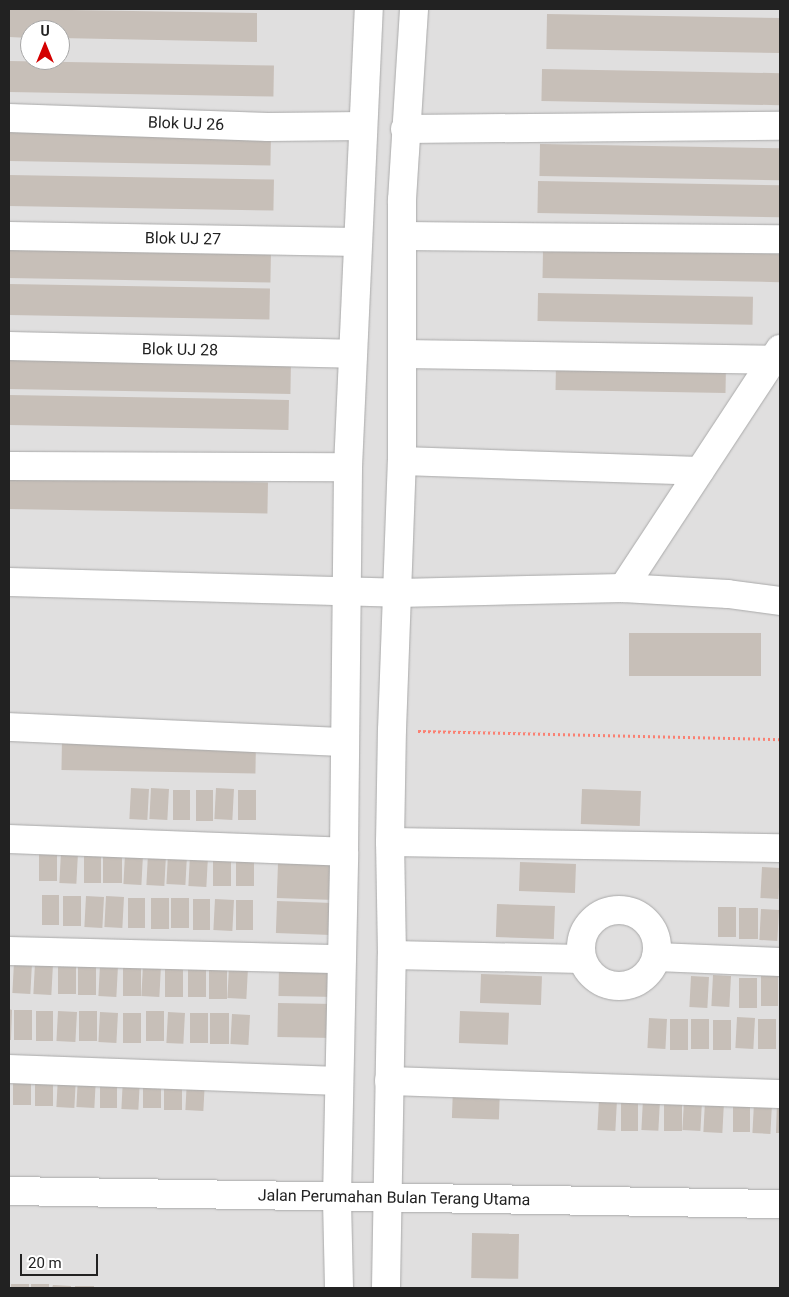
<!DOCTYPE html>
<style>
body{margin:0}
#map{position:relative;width:789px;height:1297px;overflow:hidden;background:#f2efe9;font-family:Roboto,sans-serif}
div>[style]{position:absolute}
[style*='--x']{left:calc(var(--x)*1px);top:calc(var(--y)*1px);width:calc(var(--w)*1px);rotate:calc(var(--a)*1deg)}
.residential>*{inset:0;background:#e0dfdf}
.building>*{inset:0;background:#c7bfb8;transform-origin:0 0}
.path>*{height:3px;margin-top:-1.5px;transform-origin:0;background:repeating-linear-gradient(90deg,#fa8072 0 2.5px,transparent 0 5px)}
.roads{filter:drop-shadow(0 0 1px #a9a9a9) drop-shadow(0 0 1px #a9a9a9)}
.minor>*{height:28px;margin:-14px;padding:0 14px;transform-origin:14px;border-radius:14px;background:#fff}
.minor>.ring{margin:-14px;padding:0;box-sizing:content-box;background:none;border:28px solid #fff;border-radius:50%}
span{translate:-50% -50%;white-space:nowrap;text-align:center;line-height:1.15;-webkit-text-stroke:5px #fff;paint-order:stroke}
.street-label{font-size:16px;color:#222}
.frame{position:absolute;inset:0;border:10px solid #222;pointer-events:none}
.north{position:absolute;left:20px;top:20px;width:50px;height:50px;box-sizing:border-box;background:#fff;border:1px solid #a7a7a7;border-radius:50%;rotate:0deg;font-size:14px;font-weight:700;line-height:20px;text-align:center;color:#222}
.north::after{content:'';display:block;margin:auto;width:18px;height:22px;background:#d40000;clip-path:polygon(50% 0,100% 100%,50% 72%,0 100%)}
.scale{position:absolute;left:20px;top:1254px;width:78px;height:22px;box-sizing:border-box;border:2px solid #222;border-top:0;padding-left:6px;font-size:15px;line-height:18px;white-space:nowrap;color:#222;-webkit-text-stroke:4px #fff;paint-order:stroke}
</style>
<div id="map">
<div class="residential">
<div style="clip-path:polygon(evenodd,9px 9px,780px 9px,780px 1288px,9px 1288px,9px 9px,30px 30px,60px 30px,60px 60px,30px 60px,30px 30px)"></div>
</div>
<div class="building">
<div style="clip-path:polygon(9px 9px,257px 13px,257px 42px,60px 38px,60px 30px,30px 30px,30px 38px,9px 37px)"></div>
<div style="left:547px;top:14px;width:233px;height:35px;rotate:1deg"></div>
<div style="left:9px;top:61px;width:265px;height:31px;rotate:1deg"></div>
<div style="left:542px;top:69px;width:238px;height:32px;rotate:1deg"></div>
<div style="left:9px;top:131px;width:262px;height:30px;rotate:1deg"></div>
<div style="left:540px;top:144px;width:240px;height:32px;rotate:1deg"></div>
<div style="left:9px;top:175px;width:265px;height:31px;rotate:1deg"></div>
<div style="left:538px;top:181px;width:242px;height:32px;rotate:1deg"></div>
<div style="left:9px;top:247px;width:262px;height:31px;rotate:1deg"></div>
<div style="left:543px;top:250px;width:237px;height:28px;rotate:1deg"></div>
<div style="left:9px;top:284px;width:261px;height:31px;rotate:1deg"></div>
<div style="left:538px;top:293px;width:215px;height:28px;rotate:1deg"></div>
<div style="left:9px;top:358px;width:282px;height:31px;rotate:1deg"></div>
<div style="left:556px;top:363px;width:170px;height:27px;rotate:1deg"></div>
<div style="left:9px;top:395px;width:280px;height:30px;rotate:1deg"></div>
<div style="left:9px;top:478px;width:259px;height:31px;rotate:1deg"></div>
<div style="left:629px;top:633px;width:132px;height:43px"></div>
<div style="left:62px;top:739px;width:194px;height:31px;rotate:1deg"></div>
<div style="left:131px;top:788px;width:18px;height:31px;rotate:3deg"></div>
<div style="left:151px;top:788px;width:18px;height:31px;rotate:3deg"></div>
<div style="left:216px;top:788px;width:18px;height:31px;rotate:3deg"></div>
<div style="left:582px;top:789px;width:59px;height:35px;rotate:2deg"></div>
<div style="left:173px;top:790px;width:17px;height:30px"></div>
<div style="left:196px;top:790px;width:17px;height:31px"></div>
<div style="left:238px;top:790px;width:18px;height:30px"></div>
<div style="left:39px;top:851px;width:18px;height:30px"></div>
<div style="left:61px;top:852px;width:17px;height:31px;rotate:3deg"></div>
<div style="left:84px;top:853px;width:17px;height:30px"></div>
<div style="left:103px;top:853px;width:19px;height:30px"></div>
<div style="left:125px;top:854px;width:18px;height:30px;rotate:3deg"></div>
<div style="left:148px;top:854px;width:18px;height:31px;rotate:3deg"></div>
<div style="left:168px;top:854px;width:19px;height:30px;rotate:3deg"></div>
<div style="left:190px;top:855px;width:18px;height:31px;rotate:3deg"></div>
<div style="left:213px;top:856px;width:18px;height:30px"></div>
<div style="left:236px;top:857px;width:18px;height:29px"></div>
<div style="left:520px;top:862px;width:56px;height:29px;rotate:2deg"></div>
<div style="left:278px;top:863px;width:65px;height:35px;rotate:2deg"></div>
<div style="left:762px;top:867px;width:18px;height:31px;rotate:3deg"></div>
<div style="left:42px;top:895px;width:17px;height:30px"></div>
<div style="left:63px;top:896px;width:18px;height:30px"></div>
<div style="left:86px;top:896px;width:18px;height:31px;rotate:3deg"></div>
<div style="left:106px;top:896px;width:18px;height:31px;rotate:3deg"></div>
<div style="left:128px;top:898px;width:17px;height:30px"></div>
<div style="left:151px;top:898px;width:18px;height:31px"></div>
<div style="left:171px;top:898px;width:18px;height:30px"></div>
<div style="left:193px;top:899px;width:17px;height:31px"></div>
<div style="left:215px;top:899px;width:19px;height:31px;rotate:3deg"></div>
<div style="left:236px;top:900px;width:17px;height:30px"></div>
<div style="left:277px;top:901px;width:62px;height:32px;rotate:2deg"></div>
<div style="left:497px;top:904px;width:58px;height:33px;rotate:2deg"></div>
<div style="left:718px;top:907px;width:18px;height:30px"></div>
<div style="left:739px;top:908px;width:19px;height:31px"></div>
<div style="left:761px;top:909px;width:18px;height:31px;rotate:3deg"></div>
<div style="left:14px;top:962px;width:18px;height:31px;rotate:3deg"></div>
<div style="left:35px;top:963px;width:18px;height:31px;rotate:3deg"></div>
<div style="left:58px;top:964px;width:18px;height:30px"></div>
<div style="left:78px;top:964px;width:18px;height:31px"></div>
<div style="left:100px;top:965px;width:18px;height:31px;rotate:3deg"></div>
<div style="left:143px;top:965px;width:18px;height:31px;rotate:3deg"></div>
<div style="left:279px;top:965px;width:59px;height:31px;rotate:1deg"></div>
<div style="left:123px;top:966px;width:18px;height:30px"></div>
<div style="left:165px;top:967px;width:18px;height:30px"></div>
<div style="left:188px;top:967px;width:18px;height:30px"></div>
<div style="left:229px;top:967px;width:19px;height:31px;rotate:3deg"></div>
<div style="left:209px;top:968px;width:18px;height:31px"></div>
<div style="left:481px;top:974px;width:61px;height:29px;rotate:2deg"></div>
<div style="left:713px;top:975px;width:18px;height:31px;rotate:3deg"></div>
<div style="left:691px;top:976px;width:18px;height:31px;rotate:3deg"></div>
<div style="left:761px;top:976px;width:17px;height:30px"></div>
<div style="left:739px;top:978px;width:18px;height:30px"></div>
<div style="left:278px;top:1003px;width:56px;height:34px;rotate:1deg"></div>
<div style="clip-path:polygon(9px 1009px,12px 1010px,11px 1040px,9px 1040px)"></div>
<div style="left:14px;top:1010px;width:18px;height:30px"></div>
<div style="left:36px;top:1011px;width:17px;height:30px"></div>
<div style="left:58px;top:1011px;width:19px;height:30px;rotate:3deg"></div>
<div style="left:79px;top:1011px;width:18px;height:30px"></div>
<div style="left:146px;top:1011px;width:18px;height:30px"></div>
<div style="left:460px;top:1011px;width:49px;height:32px;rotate:2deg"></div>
<div style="left:100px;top:1012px;width:18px;height:30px;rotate:3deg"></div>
<div style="left:168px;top:1012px;width:17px;height:31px;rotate:3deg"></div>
<div style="left:123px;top:1013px;width:18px;height:30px"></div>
<div style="left:190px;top:1013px;width:18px;height:30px"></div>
<div style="left:210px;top:1013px;width:19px;height:31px"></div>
<div style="left:232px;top:1014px;width:18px;height:30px;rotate:3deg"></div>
<div style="left:737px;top:1017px;width:18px;height:31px;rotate:3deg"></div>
<div style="left:649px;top:1018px;width:18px;height:30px;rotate:3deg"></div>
<div style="left:670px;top:1019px;width:18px;height:31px"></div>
<div style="left:691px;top:1019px;width:18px;height:30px"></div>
<div style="left:758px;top:1019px;width:18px;height:30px"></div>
<div style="left:713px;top:1020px;width:18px;height:30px"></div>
<div style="left:13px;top:1075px;width:18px;height:30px"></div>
<div style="left:35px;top:1076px;width:18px;height:30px"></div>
<div style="left:58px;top:1076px;width:18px;height:31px;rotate:3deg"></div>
<div style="left:78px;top:1076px;width:18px;height:31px;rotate:3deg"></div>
<div style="left:100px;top:1078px;width:17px;height:30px"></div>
<div style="left:123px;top:1078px;width:17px;height:31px;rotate:3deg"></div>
<div style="left:143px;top:1078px;width:18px;height:30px"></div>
<div style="left:164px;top:1079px;width:18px;height:31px"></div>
<div style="left:187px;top:1079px;width:18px;height:31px;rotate:3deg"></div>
<div style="left:453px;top:1087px;width:47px;height:31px;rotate:2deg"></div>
<div style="left:599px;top:1099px;width:18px;height:31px;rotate:3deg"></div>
<div style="left:643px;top:1099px;width:17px;height:31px;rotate:3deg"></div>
<div style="left:684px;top:1100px;width:18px;height:30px;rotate:3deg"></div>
<div style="left:621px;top:1101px;width:17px;height:30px"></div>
<div style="left:664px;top:1101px;width:18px;height:30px"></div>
<div style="left:705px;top:1101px;width:19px;height:31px;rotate:3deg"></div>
<div style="left:733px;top:1102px;width:17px;height:30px"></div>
<div style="clip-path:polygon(777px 1102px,780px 1102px,780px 1133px,776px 1133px)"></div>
<div style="left:754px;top:1103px;width:18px;height:30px;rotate:3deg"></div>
<div style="left:472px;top:1233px;width:47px;height:45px;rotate:1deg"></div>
<div style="left:11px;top:1284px;width:18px;height:4px"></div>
<div style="left:31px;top:1284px;width:18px;height:4px"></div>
<div style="clip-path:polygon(53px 1285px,71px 1286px,71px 1288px,52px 1288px)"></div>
<div style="left:75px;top:1286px;width:19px;height:2px"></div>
</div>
<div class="path">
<div style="--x:418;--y:731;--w:362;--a:1.3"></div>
</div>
<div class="roads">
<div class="minor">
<div style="--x:9;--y:118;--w:259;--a:2"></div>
<div style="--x:268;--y:127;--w:95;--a:-0.6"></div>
<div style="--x:405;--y:129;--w:375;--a:-0.5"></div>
<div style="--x:9;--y:236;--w:349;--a:1"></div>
<div style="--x:403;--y:236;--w:377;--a:0.5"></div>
<div style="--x:9;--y:346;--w:343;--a:1.3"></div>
<div style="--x:403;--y:354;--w:369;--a:0.9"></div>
<div style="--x:402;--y:461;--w:298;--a:1.9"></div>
<div style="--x:9;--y:466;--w:339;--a:0.2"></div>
<div style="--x:9;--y:582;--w:389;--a:1.6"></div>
<div style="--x:398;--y:593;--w:225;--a:-1.3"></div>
<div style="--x:623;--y:588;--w:105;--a:3.3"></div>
<div style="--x:728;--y:594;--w:52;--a:7.7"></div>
<div style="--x:623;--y:588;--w:286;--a:-56.7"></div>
<div style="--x:9;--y:727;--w:335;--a:2.6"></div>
<div style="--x:9;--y:839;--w:335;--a:2.2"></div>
<div style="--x:390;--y:842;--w:390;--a:0.9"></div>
<div class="ring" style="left:581px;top:910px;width:48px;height:48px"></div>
<div style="--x:9;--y:951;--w:333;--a:1.4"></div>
<div style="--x:392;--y:955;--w:190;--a:1.2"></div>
<div style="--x:656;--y:957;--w:124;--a:2.3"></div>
<div style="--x:9;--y:1069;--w:330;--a:2.1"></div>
<div style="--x:389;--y:1081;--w:391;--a:1.9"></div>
<div style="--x:9;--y:1191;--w:771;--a:0.97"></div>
<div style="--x:339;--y:1288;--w:90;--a:-91.3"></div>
<div style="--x:337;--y:1198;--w:346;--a:-88.8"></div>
<div style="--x:344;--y:852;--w:385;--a:-89.4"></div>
<div style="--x:348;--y:467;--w:458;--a:-87.4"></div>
<div style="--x:386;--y:1288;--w:333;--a:-89"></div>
<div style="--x:392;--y:955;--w:113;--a:-91"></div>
<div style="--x:390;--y:842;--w:112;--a:-89"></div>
<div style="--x:392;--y:730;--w:269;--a:-87.9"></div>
<div style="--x:402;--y:461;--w:261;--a:-90"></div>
<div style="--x:402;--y:200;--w:191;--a:-86.4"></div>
</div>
</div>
<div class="street-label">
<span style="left:186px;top:124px;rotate:2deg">Blok UJ 26</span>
<span style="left:183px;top:239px;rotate:1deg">Blok UJ 27</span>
<span style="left:180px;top:350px;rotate:1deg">Blok UJ 28</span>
<span style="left:394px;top:1198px;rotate:1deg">Jalan Perumahan Bulan Terang Utama</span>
</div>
<div class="frame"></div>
<div class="north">U</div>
<div class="scale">20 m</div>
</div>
